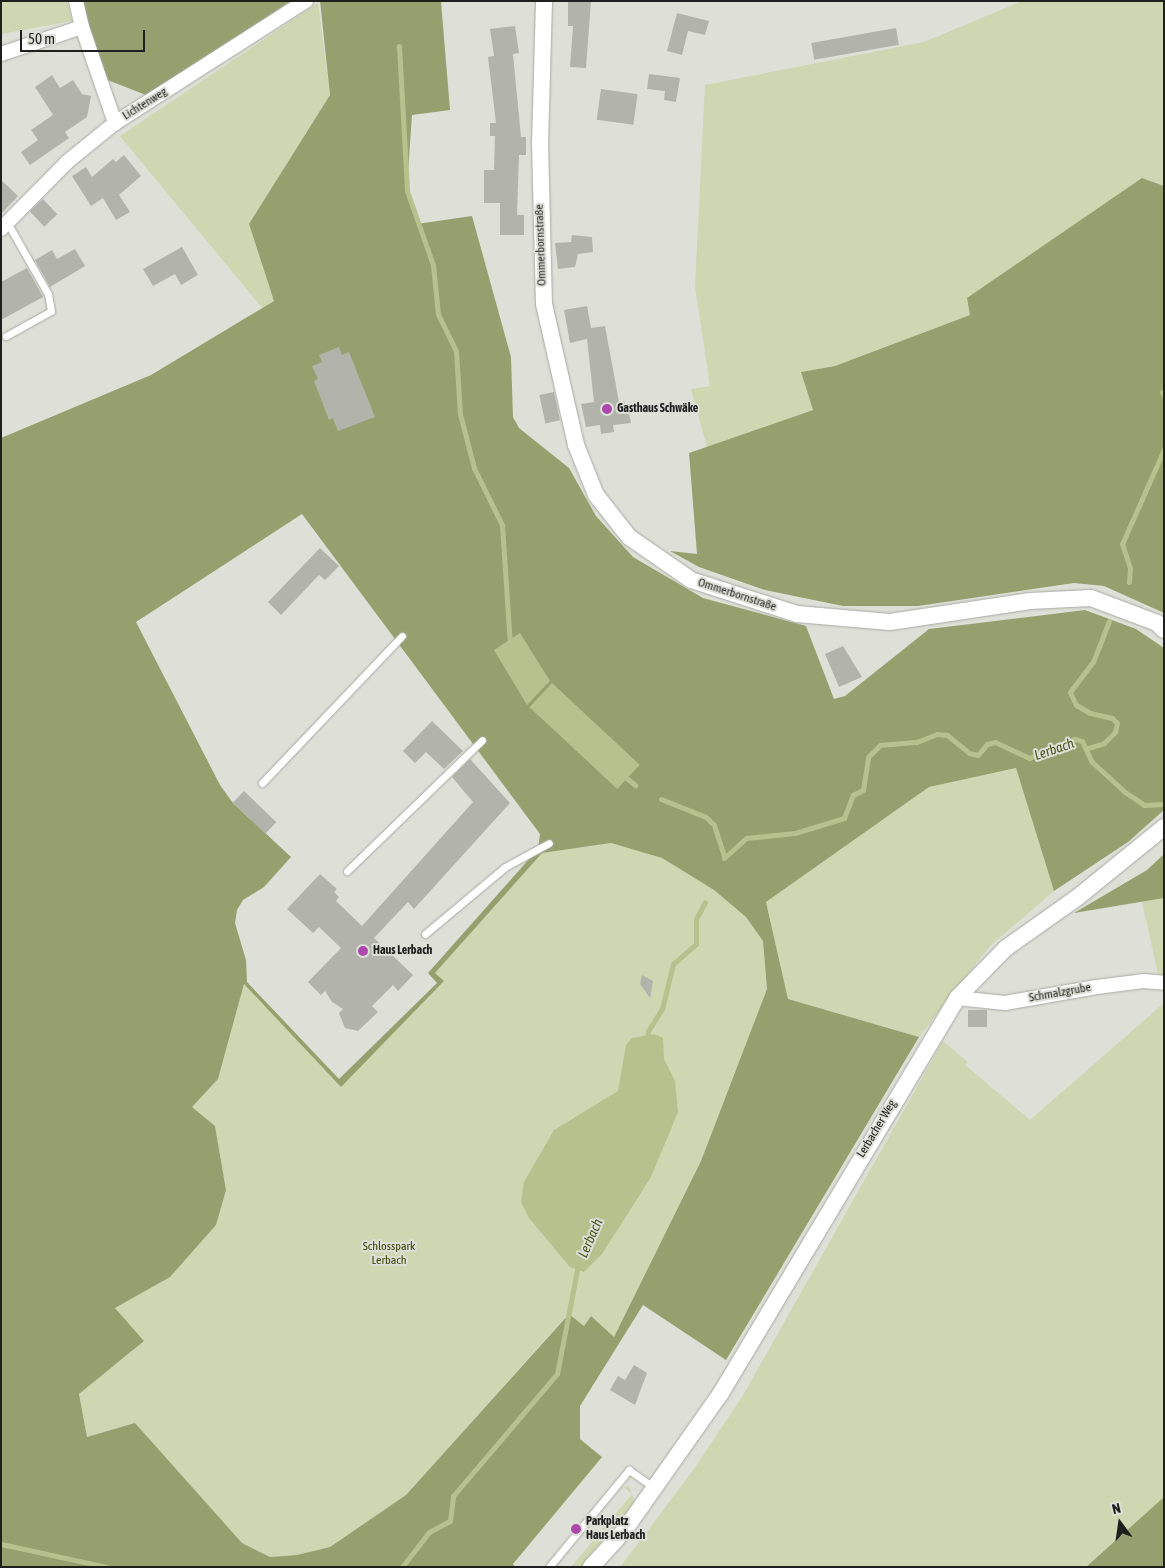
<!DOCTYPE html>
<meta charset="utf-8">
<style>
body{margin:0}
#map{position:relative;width:1165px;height:1568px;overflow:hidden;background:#dee0d8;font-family:"Asap Condensed",sans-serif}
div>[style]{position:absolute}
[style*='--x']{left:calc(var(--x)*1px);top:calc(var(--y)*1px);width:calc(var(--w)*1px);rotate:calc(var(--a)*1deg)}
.green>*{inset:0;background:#ced6b2}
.forest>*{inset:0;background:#95a06e}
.water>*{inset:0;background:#b6c18d;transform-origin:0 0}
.stream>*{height:5px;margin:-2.5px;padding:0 2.5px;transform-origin:2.5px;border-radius:2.5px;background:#b6c18d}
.building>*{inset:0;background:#b2b4ac;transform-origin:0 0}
.roads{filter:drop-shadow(0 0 1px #a7a9a2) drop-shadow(0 0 1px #a7a9a2)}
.service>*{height:7px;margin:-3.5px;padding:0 3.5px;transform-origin:3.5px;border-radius:3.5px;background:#fff}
.minor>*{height:14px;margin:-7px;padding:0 7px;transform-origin:7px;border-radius:7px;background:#fff}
.tertiary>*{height:16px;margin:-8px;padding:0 8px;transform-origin:8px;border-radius:8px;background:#fff}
.dots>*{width:14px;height:14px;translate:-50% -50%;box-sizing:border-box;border:2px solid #dee0d8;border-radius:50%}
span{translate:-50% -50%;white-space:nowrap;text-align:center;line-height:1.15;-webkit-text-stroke:4px #dee0d8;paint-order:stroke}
.street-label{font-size:12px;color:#1f201d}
.poi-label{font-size:12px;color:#1f201d;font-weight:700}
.left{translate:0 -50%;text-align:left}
.park-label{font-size:12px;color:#394203}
.water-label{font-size:14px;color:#4b541b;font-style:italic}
.frame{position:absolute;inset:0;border:2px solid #1f201d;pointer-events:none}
.north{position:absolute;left:1095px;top:1498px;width:50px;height:50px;-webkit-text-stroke:4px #dee0d8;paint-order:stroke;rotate:346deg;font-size:14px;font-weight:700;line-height:20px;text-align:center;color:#1f201d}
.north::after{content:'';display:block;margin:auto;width:18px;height:22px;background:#1f201d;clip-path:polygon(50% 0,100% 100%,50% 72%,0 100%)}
.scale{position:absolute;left:20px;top:30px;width:125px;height:22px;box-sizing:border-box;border:2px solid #1f201d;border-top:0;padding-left:6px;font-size:15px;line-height:18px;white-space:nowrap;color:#1f201d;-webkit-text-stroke:4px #dee0d8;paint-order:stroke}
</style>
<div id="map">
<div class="green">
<div style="clip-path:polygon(1px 1px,67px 1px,72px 21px,1px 34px)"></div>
<div style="clip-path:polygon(1022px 1px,1164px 1px,1164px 186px,1142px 178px,970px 315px,835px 366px,801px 372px,813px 410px,707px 447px,691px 389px,710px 386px,695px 286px,705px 85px,924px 42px)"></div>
<div style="clip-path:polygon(318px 3px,330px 95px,249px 224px,274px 301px,263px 309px,120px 136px)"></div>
<div style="clip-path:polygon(1016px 768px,1054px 891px,990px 946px,919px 1037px,788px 999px,766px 902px,929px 787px)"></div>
<div style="clip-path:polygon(611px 843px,662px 858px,714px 890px,746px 917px,763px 941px,767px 989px,701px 1161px,614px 1337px,591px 1316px,584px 1326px,568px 1314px,406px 1495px,330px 1547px,297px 1555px,270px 1557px,242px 1543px,135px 1423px,87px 1437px,79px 1394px,144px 1341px,115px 1308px,170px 1277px,226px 1190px,215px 1126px,192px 1107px,218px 1079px,244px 984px,341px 1086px,443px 982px,435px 973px,542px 853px)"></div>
<div style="clip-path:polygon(1164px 898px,1164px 976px,1158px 974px,1142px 902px)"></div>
<div style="clip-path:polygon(1164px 1003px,1164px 1497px,1086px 1567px,620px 1567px,694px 1469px,742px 1397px,943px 1041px,968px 1062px,965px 1065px,1030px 1120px)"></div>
<div style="clip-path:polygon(629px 1486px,635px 1502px,581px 1567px,571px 1567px,632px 1494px,624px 1487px)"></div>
</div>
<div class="forest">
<div style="clip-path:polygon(82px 1px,291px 1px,146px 95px,105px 79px)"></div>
<div style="clip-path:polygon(evenodd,320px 1px,441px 1px,450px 110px,412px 115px,407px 187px,417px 224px,472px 216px,511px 357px,513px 417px,519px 428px,569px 468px,596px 516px,633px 557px,703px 598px,806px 626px,834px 699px,845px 696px,929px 629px,1085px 610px,1136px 629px,1164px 648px,1164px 810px,1128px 842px,1054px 891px,1016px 768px,929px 787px,766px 902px,788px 999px,919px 1037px,726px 1360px,643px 1305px,580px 1406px,580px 1439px,602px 1457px,513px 1564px,515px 1567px,1px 1567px,1px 438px,151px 375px,274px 301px,249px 224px,330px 95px,320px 1px,302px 514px,540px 834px,538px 849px,428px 973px,437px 983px,339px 1079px,247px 982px,246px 960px,235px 923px,237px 910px,243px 900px,264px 887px,291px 857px,233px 803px,220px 785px,136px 622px,302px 514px,320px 1px,611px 843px,662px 858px,714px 890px,746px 917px,763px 941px,767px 989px,701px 1161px,614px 1337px,591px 1316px,584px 1326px,569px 1314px,406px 1495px,330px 1547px,297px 1555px,270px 1557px,242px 1543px,135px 1423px,87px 1437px,79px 1394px,144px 1341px,115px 1308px,170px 1277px,216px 1225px,226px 1190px,215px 1126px,192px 1107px,218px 1079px,244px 984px,341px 1087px,444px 981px,435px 973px,542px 853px,611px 843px)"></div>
<div style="clip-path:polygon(1142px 178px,1164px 186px,1164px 613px,1104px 586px,1074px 583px,918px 606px,843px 606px,765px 590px,699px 567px,670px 551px,697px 554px,689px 453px,813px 410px,801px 372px,835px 366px,970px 315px,967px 298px)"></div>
<div style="clip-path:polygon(1164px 854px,1164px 898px,1074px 913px,1147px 870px)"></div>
<div style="clip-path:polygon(1164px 1497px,1164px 1567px,1086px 1567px)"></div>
</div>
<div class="water">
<div style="clip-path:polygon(520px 633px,550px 681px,527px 705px,494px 650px)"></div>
<div style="left:552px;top:683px;width:120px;height:33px;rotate:43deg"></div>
<div style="clip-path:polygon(654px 1034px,663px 1038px,664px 1059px,675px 1081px,678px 1112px,651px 1177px,602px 1254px,584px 1272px,570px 1267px,529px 1218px,521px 1202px,524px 1182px,554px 1130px,618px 1091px,626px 1045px,632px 1038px)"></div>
</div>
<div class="stream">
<div style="--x:399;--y:46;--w:145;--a:86.8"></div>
<div style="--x:407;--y:191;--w:78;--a:70.6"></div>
<div style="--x:433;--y:265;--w:49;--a:84.2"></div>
<div style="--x:438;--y:314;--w:41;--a:64.1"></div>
<div style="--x:456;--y:351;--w:63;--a:86.4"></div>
<div style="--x:460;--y:414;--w:56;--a:75.5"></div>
<div style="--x:474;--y:468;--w:64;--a:63.8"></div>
<div style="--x:502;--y:525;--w:120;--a:86.2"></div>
<div style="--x:1162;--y:392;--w:4;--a:63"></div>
<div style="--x:1129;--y:582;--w:14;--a:-86"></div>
<div style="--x:1130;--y:568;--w:25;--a:-108"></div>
<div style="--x:1122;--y:544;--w:104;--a:-66.1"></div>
<div style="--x:1088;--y:748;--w:17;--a:-17"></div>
<div style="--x:1104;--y:743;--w:16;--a:-45"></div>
<div style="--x:1115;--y:732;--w:9;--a:-77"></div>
<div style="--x:1117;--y:723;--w:7;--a:-135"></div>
<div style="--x:1112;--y:718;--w:23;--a:-167"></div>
<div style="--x:1090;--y:713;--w:16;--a:-150"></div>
<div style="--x:1076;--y:705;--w:14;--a:-115"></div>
<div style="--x:1070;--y:692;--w:38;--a:-53"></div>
<div style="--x:1093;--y:662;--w:44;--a:-68.7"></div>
<div style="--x:623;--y:775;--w:16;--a:40"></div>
<div style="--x:661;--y:799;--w:48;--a:21.8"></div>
<div style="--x:706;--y:817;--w:11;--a:45"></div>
<div style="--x:714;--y:825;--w:32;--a:72"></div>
<div style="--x:724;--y:858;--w:30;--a:-42"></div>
<div style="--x:746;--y:838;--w:49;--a:-5.8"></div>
<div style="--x:795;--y:833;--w:51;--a:-17"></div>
<div style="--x:844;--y:818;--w:25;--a:-69"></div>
<div style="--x:853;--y:795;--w:11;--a:-27"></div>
<div style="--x:863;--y:790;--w:33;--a:-81"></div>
<div style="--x:868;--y:757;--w:17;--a:-45"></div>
<div style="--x:880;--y:745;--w:37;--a:-5"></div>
<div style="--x:917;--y:742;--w:22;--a:-22"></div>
<div style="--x:937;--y:734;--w:10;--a:6"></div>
<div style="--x:947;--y:735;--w:28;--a:39"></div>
<div style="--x:969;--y:753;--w:9;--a:13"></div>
<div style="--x:978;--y:755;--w:14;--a:-51"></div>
<div style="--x:987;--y:744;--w:8;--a:-14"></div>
<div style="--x:995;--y:742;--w:38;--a:25"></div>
<div style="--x:1029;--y:758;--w:49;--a:-22.9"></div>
<div style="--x:1074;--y:739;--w:8;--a:14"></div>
<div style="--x:1082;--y:741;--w:23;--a:65"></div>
<div style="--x:1092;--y:762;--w:45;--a:42.3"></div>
<div style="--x:1125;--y:792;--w:23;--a:34"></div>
<div style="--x:1144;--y:805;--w:20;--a:-3"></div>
<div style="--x:647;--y:1041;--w:10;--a:-84"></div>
<div style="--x:648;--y:1031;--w:26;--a:-58"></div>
<div style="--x:662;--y:1009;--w:46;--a:-76.3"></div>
<div style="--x:673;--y:964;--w:30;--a:-41"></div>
<div style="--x:696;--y:944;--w:25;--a:-90"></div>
<div style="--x:696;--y:919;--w:19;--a:-62"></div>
<div style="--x:1;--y:1544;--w:108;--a:12.2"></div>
<div style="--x:402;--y:1567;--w:44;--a:-52.4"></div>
<div style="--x:429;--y:1532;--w:24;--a:-28"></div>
<div style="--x:450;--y:1521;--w:25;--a:-83"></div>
<div style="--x:453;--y:1496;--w:160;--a:-49.6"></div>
<div style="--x:557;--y:1374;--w:111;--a:-79.1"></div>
</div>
<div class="building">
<div style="clip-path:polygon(568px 1px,591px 1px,586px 68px,570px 67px,573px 26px,568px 26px)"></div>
<div style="clip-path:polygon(677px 13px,709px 21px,705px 35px,688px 31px,682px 55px,667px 51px)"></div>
<div style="clip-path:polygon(515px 26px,519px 53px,513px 54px,521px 137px,526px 137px,526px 155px,519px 155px,517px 215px,524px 215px,524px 235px,500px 235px,500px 203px,484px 203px,484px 170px,494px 170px,495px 136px,490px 136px,490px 123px,496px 123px,488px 57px,494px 56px,490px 29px)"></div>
<div style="left:896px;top:28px;width:17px;height:86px;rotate:80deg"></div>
<div style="clip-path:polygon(649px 74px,680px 78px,676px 102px,664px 100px,665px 91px,647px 89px)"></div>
<div style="clip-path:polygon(52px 75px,60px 88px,73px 80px,82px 94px,91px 96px,87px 117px,65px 132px,69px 138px,30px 165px,21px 152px,38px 140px,31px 130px,53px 115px,35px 87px)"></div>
<div style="left:601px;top:89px;width:37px;height:31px;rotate:8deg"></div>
<div style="clip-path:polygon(124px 155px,141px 176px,119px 195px,130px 212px,116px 220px,103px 198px,91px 206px,72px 176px,86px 167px,92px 177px,113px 159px,116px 162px)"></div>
<div style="clip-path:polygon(1px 180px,18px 196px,1px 214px)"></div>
<div style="left:43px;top:199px;width:21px;height:18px;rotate:47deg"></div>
<div style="clip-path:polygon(572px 235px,592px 237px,593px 252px,578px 254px,575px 267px,558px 269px,555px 243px,571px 242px)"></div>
<div style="clip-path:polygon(182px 247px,198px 275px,181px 285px,175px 274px,153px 286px,143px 269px)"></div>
<div style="clip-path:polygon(75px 249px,85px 266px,50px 287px,35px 260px,52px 250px,57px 259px)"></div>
<div style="clip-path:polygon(27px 268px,43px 297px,1px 320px,1px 282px)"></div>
<div style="clip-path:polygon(587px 306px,591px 328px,605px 326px,619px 402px,624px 401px,628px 409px,631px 423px,613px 425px,614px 432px,601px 434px,600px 425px,586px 427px,581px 404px,594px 402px,587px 339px,570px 343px,564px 310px)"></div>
<div style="clip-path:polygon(339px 347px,342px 355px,349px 352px,375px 417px,338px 431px,333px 418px,329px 420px,314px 381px,318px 379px,312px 366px,322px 362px,319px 355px)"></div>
<div style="left:554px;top:392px;width:29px;height:15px;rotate:78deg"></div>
<div style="clip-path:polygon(320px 548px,339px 566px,325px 580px,319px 575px,281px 615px,268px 602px)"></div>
<div style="clip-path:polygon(843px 646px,862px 677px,839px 687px,825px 654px)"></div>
<div style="clip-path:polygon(432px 721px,463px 751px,444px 769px,426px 752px,415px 763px,403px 751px)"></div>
<div style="clip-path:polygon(470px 759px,510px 803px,414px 909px,408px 902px,374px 938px,413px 975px,398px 991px,393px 985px,372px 1006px,378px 1012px,358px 1031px,345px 1028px,339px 1013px,343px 1009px,332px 1002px,325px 991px,321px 995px,308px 982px,341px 948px,319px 927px,313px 933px,287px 909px,320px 874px,337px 889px,334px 892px,339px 897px,336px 901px,362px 926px,473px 802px,452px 777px)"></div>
<div style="left:244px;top:791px;width:45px;height:16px;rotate:44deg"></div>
<div style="clip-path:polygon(642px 975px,653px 981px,650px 998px,640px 984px)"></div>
<div style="left:968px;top:1010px;width:19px;height:17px"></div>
<div style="clip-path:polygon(634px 1365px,647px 1373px,635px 1405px,610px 1390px,618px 1376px,625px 1380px)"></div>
</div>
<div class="roads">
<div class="service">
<div style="--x:6;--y:336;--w:51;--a:-29.1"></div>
<div style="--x:51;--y:311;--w:17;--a:-100"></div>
<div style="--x:48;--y:294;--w:83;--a:-119.7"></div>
<div style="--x:262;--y:783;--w:203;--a:-46.4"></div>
<div style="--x:347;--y:871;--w:188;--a:-44.1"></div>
<div style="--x:425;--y:934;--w:104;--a:-39.9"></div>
<div style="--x:505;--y:867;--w:50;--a:-28.6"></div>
<div style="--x:549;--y:1567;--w:126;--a:-50.5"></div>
<div style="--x:629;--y:1470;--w:32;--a:35"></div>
</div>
<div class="minor">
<div style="--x:76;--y:1;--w:27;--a:77"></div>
<div style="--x:1;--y:54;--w:85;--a:-18.4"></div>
<div style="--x:82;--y:27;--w:102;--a:71"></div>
<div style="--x:1;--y:229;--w:94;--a:-45.4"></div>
<div style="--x:67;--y:162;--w:62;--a:-39.1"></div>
<div style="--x:115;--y:123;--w:227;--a:-32.6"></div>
<div style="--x:957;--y:998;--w:48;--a:5.9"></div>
<div style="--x:1005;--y:1003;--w:93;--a:-9.9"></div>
<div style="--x:1097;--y:987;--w:46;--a:-7.4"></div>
<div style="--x:1143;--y:981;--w:21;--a:5"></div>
</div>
<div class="tertiary">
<div style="--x:544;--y:1;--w:141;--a:91.6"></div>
<div style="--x:540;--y:142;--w:162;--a:88.6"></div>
<div style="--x:544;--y:304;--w:145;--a:77.2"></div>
<div style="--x:576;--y:445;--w:54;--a:68.2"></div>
<div style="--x:596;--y:495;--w:53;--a:51.8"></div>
<div style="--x:629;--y:537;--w:75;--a:34.7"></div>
<div style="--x:691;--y:580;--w:111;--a:17.8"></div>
<div style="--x:797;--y:614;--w:93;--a:4.9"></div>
<div style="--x:890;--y:622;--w:142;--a:-8.5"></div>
<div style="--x:1030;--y:601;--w:61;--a:-2.8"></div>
<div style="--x:1091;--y:598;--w:71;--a:20.7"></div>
<div style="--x:1157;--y:623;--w:10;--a:45"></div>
<div style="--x:591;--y:1567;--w:49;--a:-47.5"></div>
<div style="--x:624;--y:1531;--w:169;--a:-54.9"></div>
<div style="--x:721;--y:1393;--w:460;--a:-59.1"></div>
<div style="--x:957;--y:998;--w:70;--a:-45.6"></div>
<div style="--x:1006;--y:948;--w:88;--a:-35.3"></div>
<div style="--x:1078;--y:897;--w:111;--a:-39.1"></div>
</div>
</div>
<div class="dots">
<div style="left:607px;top:409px;background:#ad48ac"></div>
<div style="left:363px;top:951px;background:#ad48ac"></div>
<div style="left:576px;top:1529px;background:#ad48ac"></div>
</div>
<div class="street-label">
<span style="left:145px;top:104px;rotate:-32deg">Lichtenweg</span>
<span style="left:541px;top:245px;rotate:-92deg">Ommerbornstraße</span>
<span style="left:737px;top:595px;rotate:18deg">Ommerbornstraße</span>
<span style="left:1060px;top:993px;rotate:-10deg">Schmalzgrube</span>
<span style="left:877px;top:1129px;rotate:-59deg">Lerbacher Weg</span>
</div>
<div class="poi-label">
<span class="left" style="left:617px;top:409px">Gasthaus Schwäke</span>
<span class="left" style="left:373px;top:951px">Haus Lerbach</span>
<span class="left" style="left:586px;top:1529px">Parkplatz<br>Haus Lerbach</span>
</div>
<div class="park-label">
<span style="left:389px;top:1254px">Schlosspark<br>Lerbach</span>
</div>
<div class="water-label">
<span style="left:1054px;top:749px;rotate:-19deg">Lerbach</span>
<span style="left:590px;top:1238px;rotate:-66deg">Lerbach</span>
</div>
<div class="frame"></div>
<div class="north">N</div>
<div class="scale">50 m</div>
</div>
